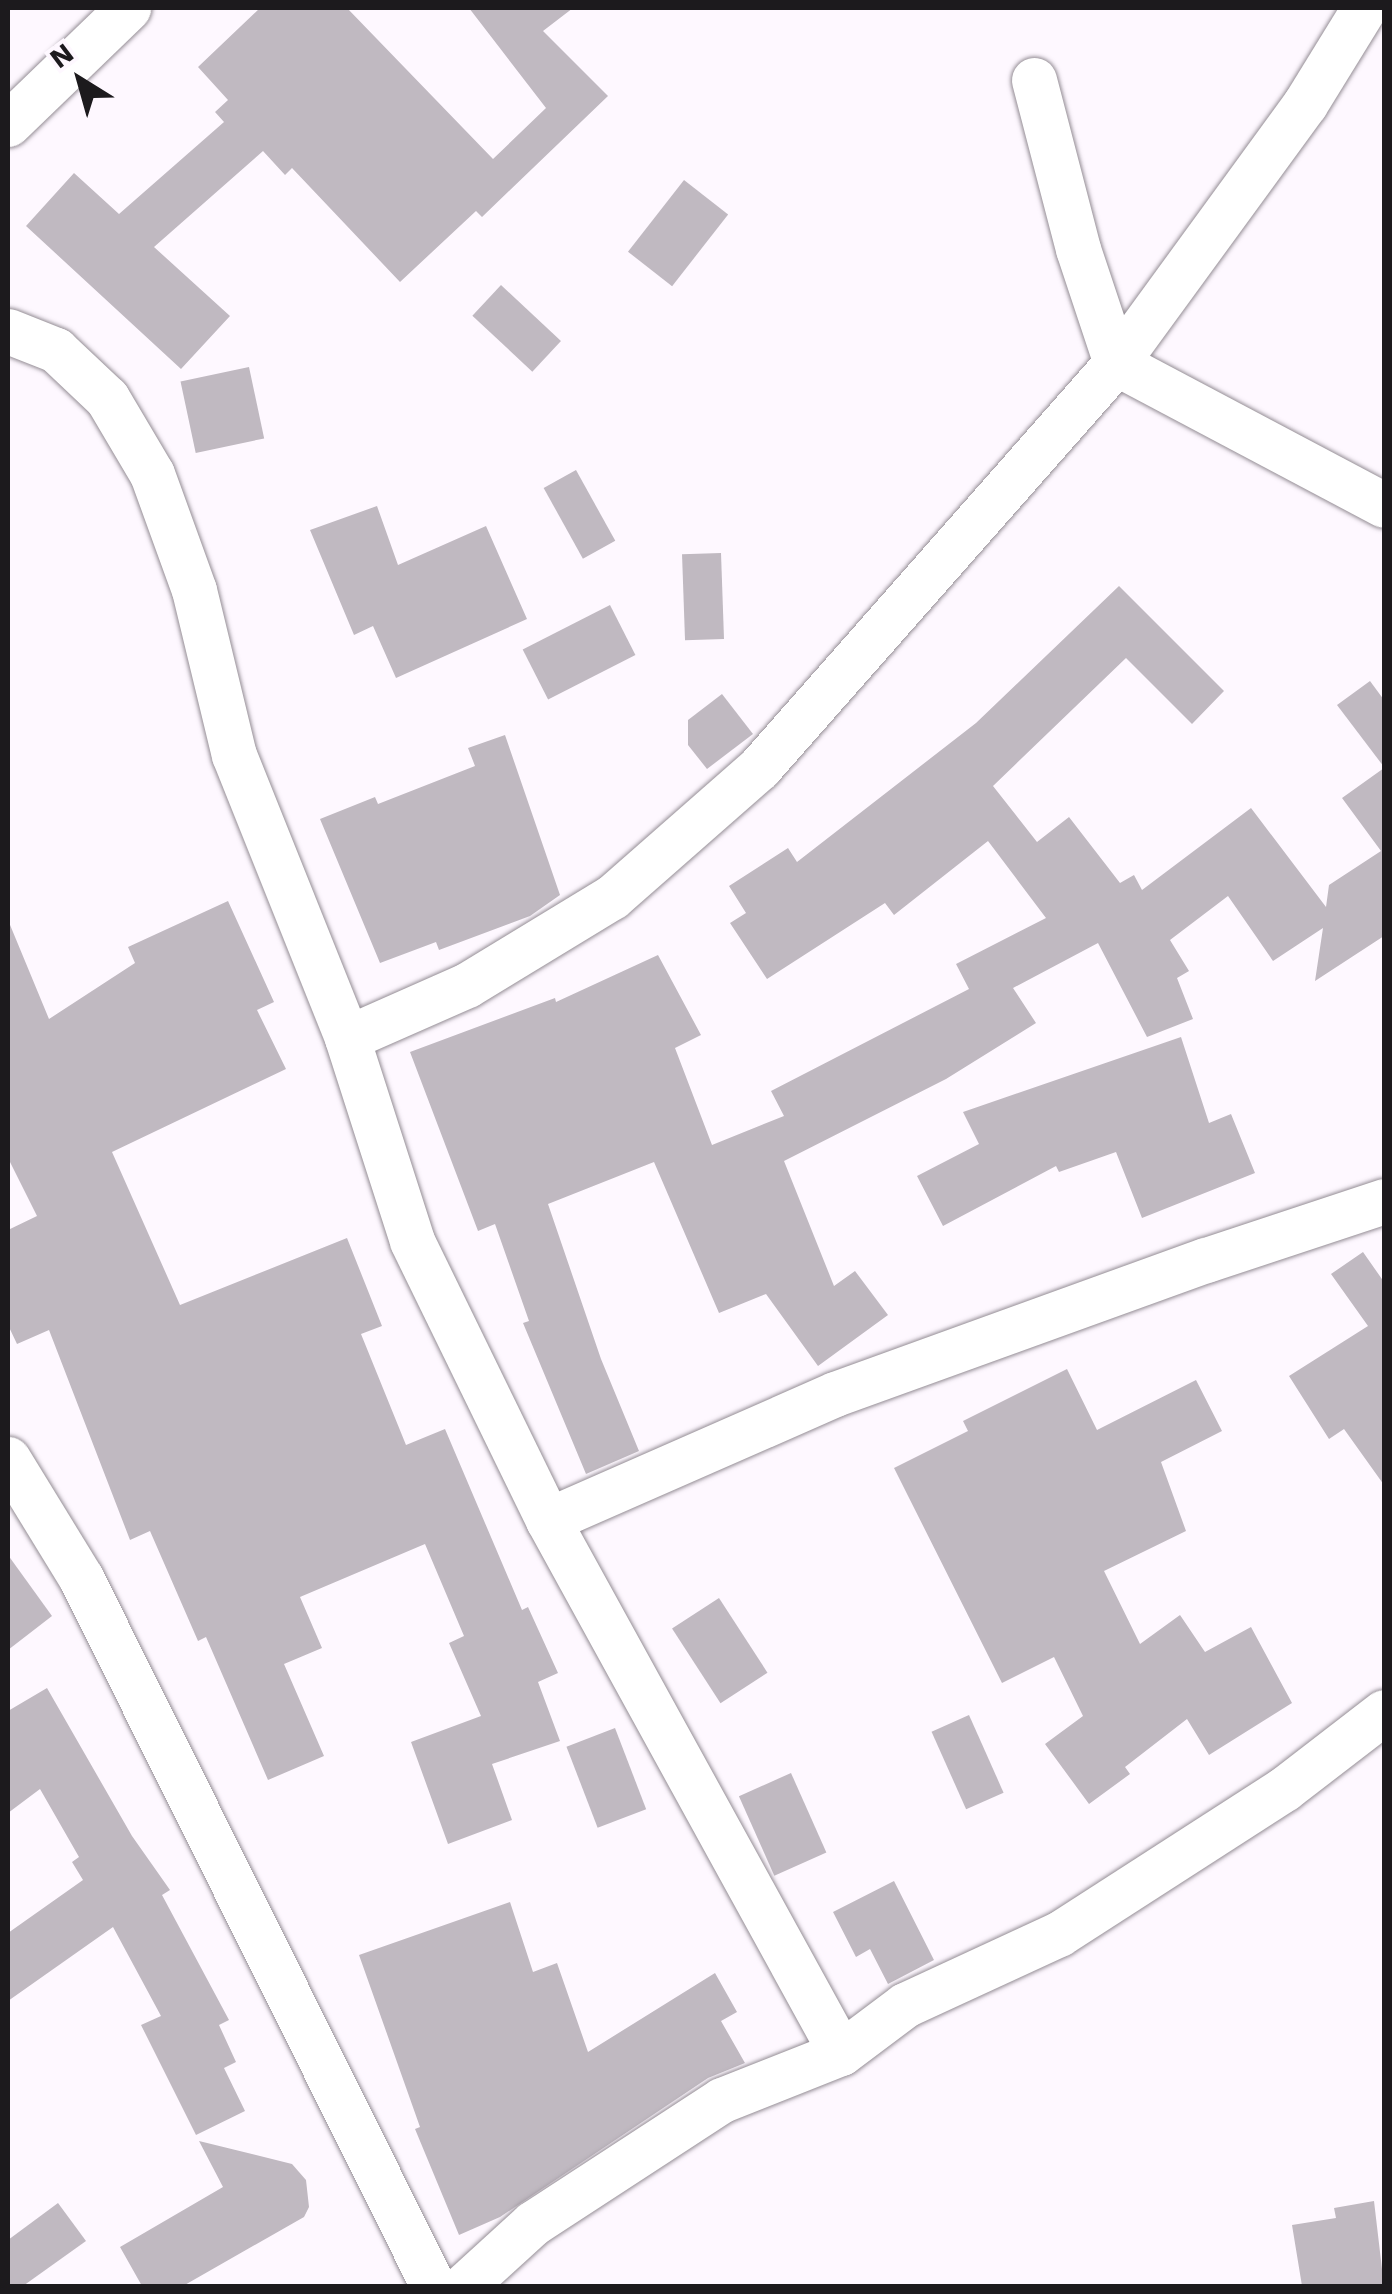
<!DOCTYPE html>
<style>
body{margin:0}
#map{position:relative;width:1392px;height:2294px;overflow:hidden;background:#fef8ff;font-family:"Work Sans",sans-serif}
div>[style]{position:absolute}
[style*='--x']{left:calc(var(--x)*1px);top:calc(var(--y)*1px);width:calc(var(--w)*1px);rotate:calc(var(--a)*1deg)}
.building>*{inset:0;background:#c0b9c1;transform-origin:0 0}
.roads{filter:drop-shadow(0 0 2px #948d95) drop-shadow(0 0 2px #948d95)}
.minor>*{height:45px;margin:-22.5px;padding:0 22.5px;transform-origin:22.5px;border-radius:22.5px;background:#fff}
span{translate:-50% -50%;white-space:nowrap;text-align:center;line-height:1.15;-webkit-text-stroke:8px #fef8ff;paint-order:stroke}
.frame{position:absolute;inset:0;border:10px solid #1c1a1d;pointer-events:none}
.north{position:absolute;left:30px;top:30px;width:100px;height:100px;-webkit-text-stroke:8px #fef8ff;paint-order:stroke;rotate:323deg;font-size:28px;font-weight:700;line-height:40px;text-align:center;color:#1c1a1d}
.north::after{content:'';display:block;margin:auto;width:35px;height:45px;background:#1c1a1d;clip-path:polygon(50% 0,100% 100%,50% 72%,0 100%)}
</style>
<div id="map">
<div class="building">
<div style="clip-path:polygon(260px 8px,347px 8px,493px 159px,546px 108px,469px 8px,573px 8px,543px 31px,608px 96px,482px 217px,476px 211px,400px 282px,292px 168px,285px 175px,263px 151px,154px 247px,230px 316px,181px 369px,26px 226px,74px 173px,119px 214px,224px 122px,215px 112px,228px 100px,198px 67px)"></div>
<div style="left:684px;top:180px;width:56px;height:91px;rotate:38deg"></div>
<div style="left:501px;top:285px;width:82px;height:42px;rotate:43deg"></div>
<div style="left:249px;top:367px;width:73px;height:70px;rotate:78deg"></div>
<div style="left:576px;top:470px;width:81px;height:37px;rotate:61deg"></div>
<div style="clip-path:polygon(377px 506px,398px 565px,486px 526px,527px 619px,396px 678px,373px 626px,354px 635px,310px 530px)"></div>
<div style="left:721px;top:553px;width:86px;height:39px;rotate:88deg"></div>
<div style="clip-path:polygon(1119px 586px,1224px 691px,1192px 724px,1126px 658px,993px 786px,1037px 842px,1069px 817px,1120px 883px,1134px 875px,1142px 890px,1251px 808px,1326px 907px,1329px 885px,1381px 851px,1342px 798px,1384px 768px,1384px 936px,1315px 981px,1323px 928px,1273px 961px,1228px 896px,1170px 940px,1189px 971px,1177px 978px,1193px 1019px,1147px 1037px,1098px 943px,1013px 988px,1036px 1023px,946px 1079px,784px 1161px,834px 1286px,855px 1271px,888px 1315px,818px 1366px,766px 1294px,719px 1313px,654px 1162px,548px 1204px,601px 1359px,639px 1451px,586px 1474px,523px 1323px,529px 1321px,495px 1224px,478px 1231px,410px 1052px,555px 998px,556px 1002px,658px 955px,701px 1035px,675px 1048px,712px 1145px,784px 1116px,771px 1091px,969px 989px,956px 964px,1046px 918px,988px 841px,894px 915px,885px 903px,767px 979px,730px 923px,746px 913px,729px 886px,788px 848px,797px 862px,976px 723px)"></div>
<div style="left:610px;top:605px;width:56px;height:98px;rotate:63deg"></div>
<div style="clip-path:polygon(1370px 681px,1384px 700px,1384px 767px,1337px 705px)"></div>
<div style="clip-path:polygon(722px 694px,753px 734px,707px 769px,688px 745px,688px 720px)"></div>
<div style="clip-path:polygon(505px 735px,560px 895px,530px 916px,439px 950px,436px 942px,380px 963px,320px 819px,375px 797px,378px 804px,475px 766px,468px 748px)"></div>
<div style="clip-path:polygon(228px 901px,274px 1002px,257px 1010px,286px 1069px,112px 1152px,180px 1305px,347px 1238px,382px 1326px,361px 1334px,406px 1445px,445px 1429px,522px 1610px,528px 1607px,558px 1673px,538px 1682px,560px 1741px,492px 1764px,512px 1820px,448px 1844px,411px 1742px,481px 1716px,449px 1643px,464px 1636px,425px 1544px,300px 1597px,322px 1648px,284px 1664px,324px 1756px,268px 1780px,206px 1637px,198px 1641px,150px 1531px,130px 1540px,49px 1330px,17px 1344px,8px 1325px,8px 1230px,37px 1216px,8px 1158px,8px 920px,49px 1019px,135px 963px,128px 947px)"></div>
<div style="clip-path:polygon(1181px 1037px,1209px 1123px,1231px 1114px,1255px 1173px,1142px 1218px,1116px 1152px,1059px 1172px,1056px 1166px,943px 1226px,917px 1176px,979px 1144px,963px 1112px)"></div>
<div style="clip-path:polygon(1363px 1252px,1384px 1282px,1384px 1485px,1344px 1429px,1329px 1439px,1289px 1376px,1368px 1326px,1331px 1274px)"></div>
<div style="clip-path:polygon(1067px 1369px,1097px 1430px,1196px 1380px,1222px 1431px,1161px 1462px,1186px 1531px,1104px 1571px,1140px 1644px,1180px 1615px,1205px 1652px,1251px 1627px,1292px 1703px,1209px 1755px,1187px 1719px,1125px 1767px,1130px 1774px,1089px 1804px,1045px 1744px,1083px 1716px,1054px 1657px,1002px 1683px,894px 1468px,968px 1431px,963px 1421px)"></div>
<div style="clip-path:polygon(8px 1555px,52px 1616px,8px 1650px)"></div>
<div style="left:719px;top:1598px;width:89px;height:56px;rotate:57deg"></div>
<div style="clip-path:polygon(47px 1688px,132px 1836px,170px 1890px,162px 1895px,229px 2020px,219px 2025px,236px 2062px,224px 2068px,245px 2111px,196px 2135px,141px 2025px,161px 2016px,113px 1927px,8px 2001px,8px 1933px,83px 1880px,72px 1862px,79px 1857px,40px 1789px,8px 1813px,8px 1711px)"></div>
<div style="left:969px;top:1715px;width:85px;height:41px;rotate:66deg"></div>
<div style="left:615px;top:1728px;width:87px;height:52px;rotate:69deg"></div>
<div style="left:791px;top:1773px;width:87px;height:57px;rotate:66deg"></div>
<div style="clip-path:polygon(894px 1881px,934px 1960px,888px 1984px,870px 1949px,856px 1957px,833px 1912px)"></div>
<div style="clip-path:polygon(510px 1902px,533px 1972px,557px 1963px,588px 2052px,715px 1973px,737px 2012px,721px 2021px,745px 2063px,708px 2078px,500px 2217px,459px 2235px,415px 2129px,420px 2127px,359px 1955px)"></div>
<div style="clip-path:polygon(199px 2141px,292px 2164px,306px 2180px,309px 2207px,304px 2217px,183px 2286px,142px 2286px,120px 2247px,223px 2187px)"></div>
<div style="clip-path:polygon(1374px 2201px,1384px 2286px,1302px 2286px,1292px 2225px,1336px 2218px,1334px 2208px)"></div>
<div style="clip-path:polygon(58px 2203px,86px 2241px,23px 2286px,8px 2286px,8px 2240px)"></div>
</div>
<div class="roads">
<div class="minor">
<div style="--x:1034;--y:80;--w:175;--a:75.4"></div>
<div style="--x:1078;--y:249;--w:120;--a:71.6"></div>
<div style="--x:1116;--y:363;--w:303;--a:27.9"></div>
<div style="--x:8;--y:124;--w:167;--a:-44"></div>
<div style="--x:8;--y:331;--w:52;--a:21.6"></div>
<div style="--x:56;--y:350;--w:70;--a:43.3"></div>
<div style="--x:107;--y:398;--w:88;--a:59.4"></div>
<div style="--x:152;--y:474;--w:123;--a:70.1"></div>
<div style="--x:194;--y:590;--w:170;--a:76.4"></div>
<div style="--x:234;--y:755;--w:305;--a:68.2"></div>
<div style="--x:347;--y:1038;--w:213;--a:72.2"></div>
<div style="--x:412;--y:1241;--w:310;--a:64"></div>
<div style="--x:548;--y:1520;--w:608;--a:61.2"></div>
<div style="--x:347;--y:1038;--w:131;--a:-23.8"></div>
<div style="--x:467;--y:985;--w:170;--a:-31.3"></div>
<div style="--x:612;--y:897;--w:196;--a:-41.3"></div>
<div style="--x:759;--y:768;--w:540;--a:-48.6"></div>
<div style="--x:1116;--y:363;--w:321;--a:-53.9"></div>
<div style="--x:1305;--y:104;--w:113;--a:-58.4"></div>
<div style="--x:8;--y:1459;--w:140;--a:58.5"></div>
<div style="--x:81;--y:1578;--w:791;--a:63.56"></div>
<div style="--x:548;--y:1520;--w:313;--a:-23.7"></div>
<div style="--x:835;--y:1394;--w:394;--a:-19.9"></div>
<div style="--x:1206;--y:1260;--w:188;--a:-18.3"></div>
<div style="--x:464;--y:2286;--w:93;--a:-42.4"></div>
<div style="--x:533;--y:2223;--w:225;--a:-33.1"></div>
<div style="--x:722;--y:2100;--w:128;--a:-21.6"></div>
<div style="--x:841;--y:2053;--w:80;--a:-36.9"></div>
<div style="--x:905;--y:2005;--w:170;--a:-24.8"></div>
<div style="--x:1059;--y:1934;--w:268;--a:-32.8"></div>
<div style="--x:1284;--y:1789;--w:126;--a:-37.6"></div>
</div>
</div>
<div class="frame"></div>
<div class="north">N</div>
</div>
